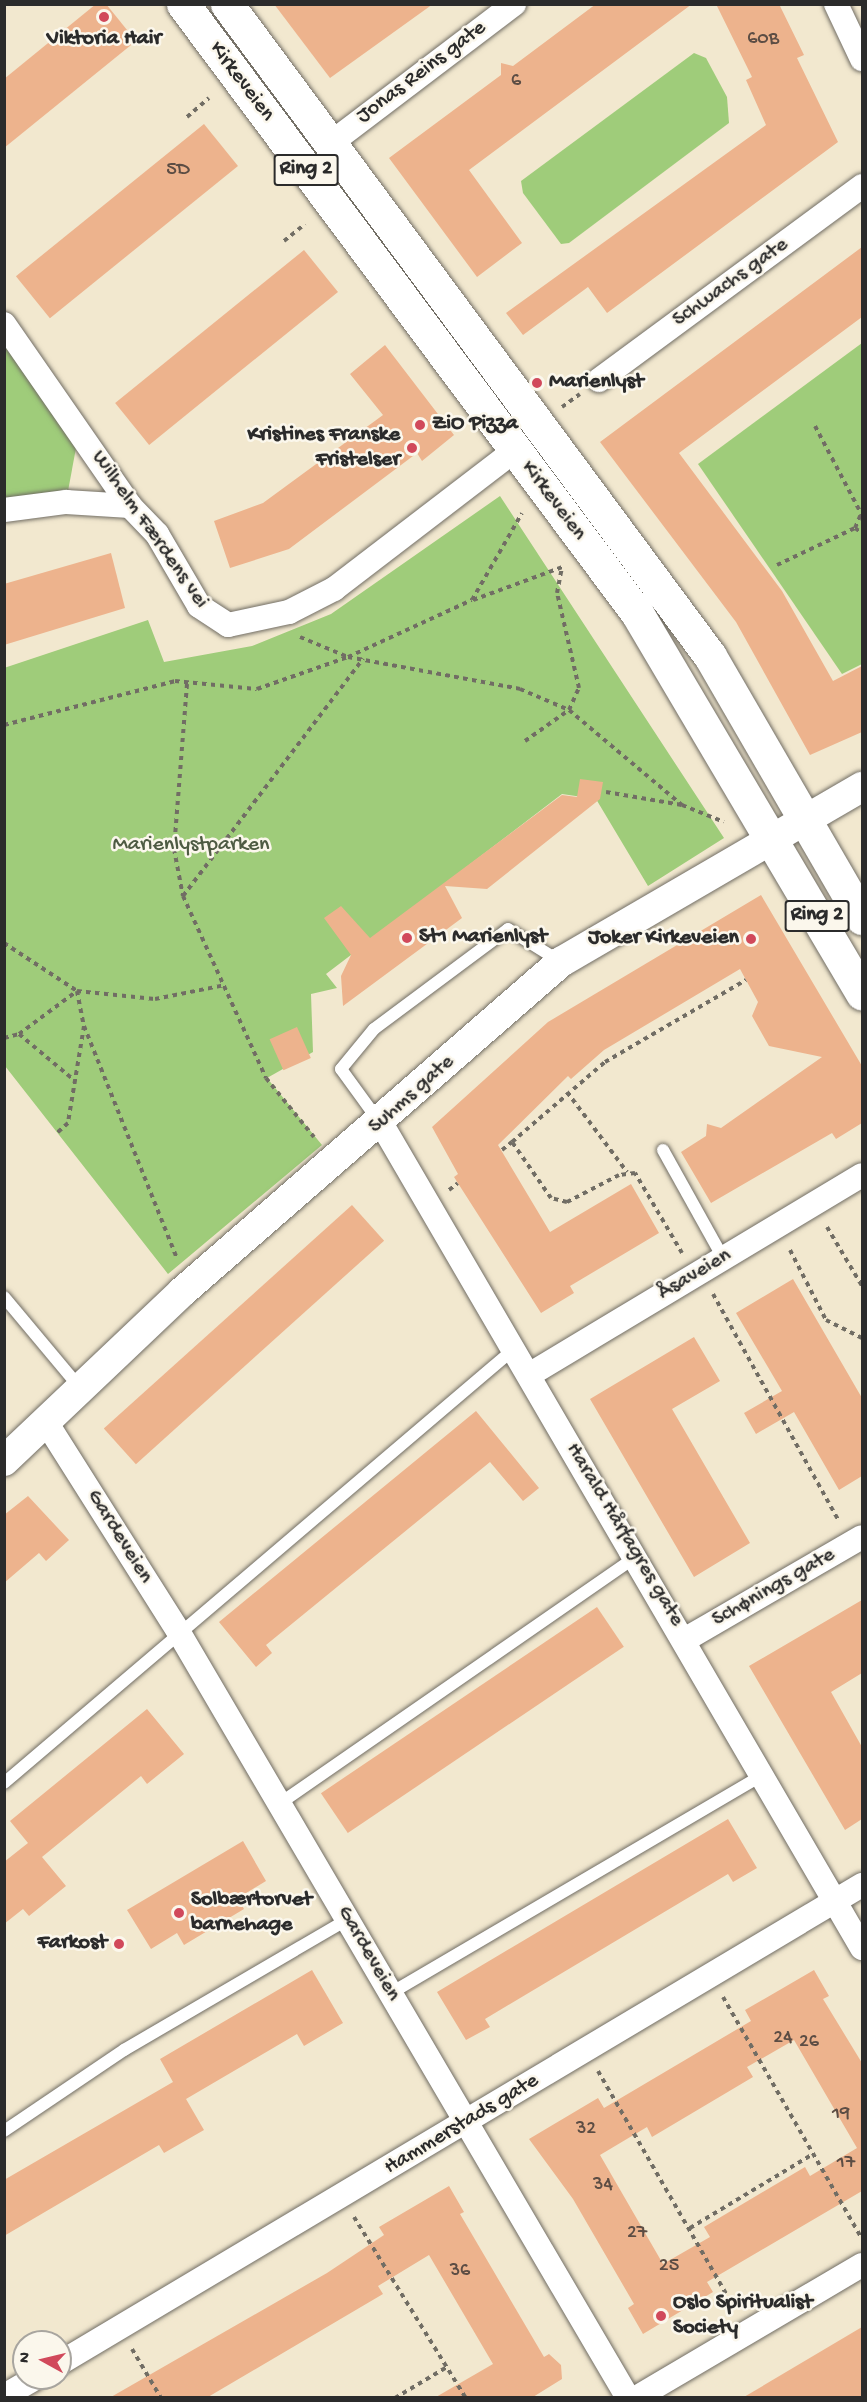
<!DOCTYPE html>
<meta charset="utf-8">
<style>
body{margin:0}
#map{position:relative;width:867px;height:2402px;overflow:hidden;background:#f2e8cf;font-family:"Gochi Hand",sans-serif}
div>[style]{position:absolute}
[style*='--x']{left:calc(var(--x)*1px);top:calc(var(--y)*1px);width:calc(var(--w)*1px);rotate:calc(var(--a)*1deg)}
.green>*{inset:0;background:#9fcc7a}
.building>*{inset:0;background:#edb38d;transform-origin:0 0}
.path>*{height:4px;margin-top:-2px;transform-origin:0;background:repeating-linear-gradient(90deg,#716d64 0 4.5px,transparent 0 9px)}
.roads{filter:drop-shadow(0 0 2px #716d64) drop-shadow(0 0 2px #716d64)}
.service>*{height:12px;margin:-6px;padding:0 6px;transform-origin:6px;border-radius:6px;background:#fff}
.minor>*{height:24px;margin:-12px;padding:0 12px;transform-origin:12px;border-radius:12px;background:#fff}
.tertiary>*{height:30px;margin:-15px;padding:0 15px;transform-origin:15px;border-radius:15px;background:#fff}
.primary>*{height:33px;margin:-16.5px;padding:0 16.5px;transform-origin:16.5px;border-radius:16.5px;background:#fff}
.dots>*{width:16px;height:16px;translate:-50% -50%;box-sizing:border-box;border:3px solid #fbf7ec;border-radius:50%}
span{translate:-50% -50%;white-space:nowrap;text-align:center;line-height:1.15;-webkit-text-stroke:5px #fbf7ec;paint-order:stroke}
.number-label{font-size:20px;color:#5c4d44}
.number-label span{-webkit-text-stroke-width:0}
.shield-label span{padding:2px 4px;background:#fbf7ec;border:2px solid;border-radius:4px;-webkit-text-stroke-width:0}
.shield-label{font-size:21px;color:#2b2b2b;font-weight:700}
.poi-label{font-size:22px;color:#2b2b2b;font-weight:700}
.left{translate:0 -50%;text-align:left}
.right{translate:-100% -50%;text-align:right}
.street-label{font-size:22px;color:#2b2b2b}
.park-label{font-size:22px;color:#4e5b43}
.frame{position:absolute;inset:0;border:6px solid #2b2b2b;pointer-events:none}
.north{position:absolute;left:12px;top:2330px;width:60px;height:60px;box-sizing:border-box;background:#fbf7ec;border:2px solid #a8a59f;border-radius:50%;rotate:278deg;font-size:16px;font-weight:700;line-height:24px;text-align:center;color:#2b2b2b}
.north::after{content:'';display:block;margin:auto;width:21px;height:27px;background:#d1495b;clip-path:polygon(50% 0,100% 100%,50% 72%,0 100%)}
</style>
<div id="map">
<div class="green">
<div style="clip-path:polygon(694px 53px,706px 58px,727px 97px,729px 123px,569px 243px,561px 244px,523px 193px,521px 181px)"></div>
<div style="clip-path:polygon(4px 328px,78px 437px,66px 502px,5px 510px)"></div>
<div style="clip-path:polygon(862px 343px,862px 664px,842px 674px,698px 464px)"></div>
<div style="clip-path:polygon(500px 496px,724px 838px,648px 886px,596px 799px,562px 794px,326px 974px,337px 988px,311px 994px,313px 1052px,267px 1078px,322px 1145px,168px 1274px,5px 1066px,4px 668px,148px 620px,164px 662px,252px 646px,331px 614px)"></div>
</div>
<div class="building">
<div style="clip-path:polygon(96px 4px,106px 4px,136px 41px,4px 148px,4px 79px)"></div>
<div style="clip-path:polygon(274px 4px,433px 4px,330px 78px)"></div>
<div style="clip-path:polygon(596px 4px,692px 4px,469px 170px,522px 243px,477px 277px,389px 158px,501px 75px,501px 63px,513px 66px)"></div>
<div style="clip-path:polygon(716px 4px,779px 4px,804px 55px,797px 58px,838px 142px,607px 313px,588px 287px,523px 335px,506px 313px,766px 125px,746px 80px,752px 77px)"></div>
<div style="left:204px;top:124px;width:54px;height:242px;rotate:51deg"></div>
<div style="clip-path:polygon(862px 247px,862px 317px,679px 453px,782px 591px,833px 681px,862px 666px,862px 732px,810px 755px,736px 622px,600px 442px)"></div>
<div style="left:304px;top:250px;width:54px;height:243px;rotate:51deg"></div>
<div style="clip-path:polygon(385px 345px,454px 435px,422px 461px,417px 453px,289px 549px,230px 568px,214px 521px,263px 503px,383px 415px,350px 374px)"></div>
<div style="clip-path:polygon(111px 553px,125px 608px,4px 645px,4px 584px)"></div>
<div style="clip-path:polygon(580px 779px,603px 782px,600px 799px,487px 889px,445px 886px,462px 918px,343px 1006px,341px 976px,351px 955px,324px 918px,341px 906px,370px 938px,562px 795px,577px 797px)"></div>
<div style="clip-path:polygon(761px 895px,862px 1066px,862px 1123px,836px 1139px,832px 1133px,711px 1203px,681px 1152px,706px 1136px,707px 1124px,721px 1128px,822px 1057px,769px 1046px,752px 1016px,758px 1002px,740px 969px,604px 1050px,571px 1079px,568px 1076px,498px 1145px,550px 1232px,631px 1184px,659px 1233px,570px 1286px,574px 1293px,541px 1313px,454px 1177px,458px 1174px,432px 1127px,548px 1022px)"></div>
<div style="left:297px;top:1027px;width:34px;height:30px;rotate:66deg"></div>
<div style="left:352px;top:1205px;width:48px;height:334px;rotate:48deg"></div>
<div style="clip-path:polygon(793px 1279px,862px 1398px,862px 1476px,839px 1490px,794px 1412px,756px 1434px,744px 1413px,782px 1391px,736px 1313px)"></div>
<div style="clip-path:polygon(694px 1337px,720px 1381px,672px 1409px,750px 1543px,694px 1577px,590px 1399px)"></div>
<div style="clip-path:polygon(476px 1411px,539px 1488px,523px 1501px,490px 1462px,266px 1645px,272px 1653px,256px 1667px,219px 1622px)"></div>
<div style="clip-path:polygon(28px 1496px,69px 1540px,46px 1561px,39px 1553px,4px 1583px,4px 1515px)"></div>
<div style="clip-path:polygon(862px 1600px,862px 1673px,831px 1692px,862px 1747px,862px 1819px,845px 1830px,749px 1666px)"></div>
<div style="left:597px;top:1607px;width:48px;height:333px;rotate:56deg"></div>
<div style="clip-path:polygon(147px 1709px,184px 1754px,147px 1784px,141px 1776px,42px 1857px,66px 1886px,29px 1916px,23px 1909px,4px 1924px,4px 1862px,28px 1843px,10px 1821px)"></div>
<div style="clip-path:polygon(728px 1819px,757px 1868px,733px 1882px,728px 1874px,485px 2019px,490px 2027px,466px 2040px,437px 1992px)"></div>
<div style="clip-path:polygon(243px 1841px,266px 1881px,238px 1898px,244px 1909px,184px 1945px,177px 1933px,151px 1949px,127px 1910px)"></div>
<div style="clip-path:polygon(312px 1970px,343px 2023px,304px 2046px,297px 2034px,186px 2099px,204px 2130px,164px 2153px,159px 2145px,4px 2236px,4px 2180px,173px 2082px,160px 2059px)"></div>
<div style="clip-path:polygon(evenodd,814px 1970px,829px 1996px,823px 1999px,862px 2063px,862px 2191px,707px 2282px,713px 2292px,643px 2334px,628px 2308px,634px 2304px,573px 2199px,529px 2139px,598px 2098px,604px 2108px,751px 2021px,745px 2010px,814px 1970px,794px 2040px,857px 2148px,810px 2176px,805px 2167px,704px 2227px,710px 2237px,663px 2264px,600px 2155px,647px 2127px,652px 2137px,753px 2077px,747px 2067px,794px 2040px)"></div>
<div style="clip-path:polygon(449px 2186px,464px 2212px,460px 2214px,544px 2357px,549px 2354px,561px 2365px,562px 2379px,533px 2397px,436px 2397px,493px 2364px,429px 2255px,378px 2286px,383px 2294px,208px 2397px,111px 2397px,327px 2273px,384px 2235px,379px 2227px)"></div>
<div style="clip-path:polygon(862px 2327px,862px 2397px,744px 2397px)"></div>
</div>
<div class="path">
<div style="--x:187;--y:117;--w:29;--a:-41"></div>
<div style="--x:284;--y:241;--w:27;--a:-39"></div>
<div style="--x:562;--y:407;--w:22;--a:-36"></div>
<div style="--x:815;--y:426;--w:101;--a:62.2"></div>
<div style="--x:855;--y:528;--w:15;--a:-67"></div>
<div style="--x:777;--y:565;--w:86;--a:-25.4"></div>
<div style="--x:855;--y:528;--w:9;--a:36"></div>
<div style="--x:473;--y:600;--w:95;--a:-20.3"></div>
<div style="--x:300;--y:637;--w:52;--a:22.6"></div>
<div style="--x:348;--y:657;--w:175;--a:10.5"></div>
<div style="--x:520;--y:689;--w:53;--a:23.2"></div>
<div style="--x:569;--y:710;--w:148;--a:40.1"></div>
<div style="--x:187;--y:684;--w:166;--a:94.5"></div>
<div style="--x:174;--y:849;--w:48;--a:79.2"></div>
<div style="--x:183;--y:896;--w:200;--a:65.5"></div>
<div style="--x:266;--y:1078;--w:76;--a:50.9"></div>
<div style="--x:4;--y:725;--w:177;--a:-14.4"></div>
<div style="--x:175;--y:681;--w:82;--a:5.6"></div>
<div style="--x:257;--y:689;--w:96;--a:-19.4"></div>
<div style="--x:348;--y:657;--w:136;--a:-24.7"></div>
<div style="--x:472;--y:600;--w:100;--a:-60.1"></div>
<div style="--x:525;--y:741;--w:54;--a:-35.2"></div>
<div style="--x:569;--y:710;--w:24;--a:-66"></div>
<div style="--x:579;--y:688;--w:98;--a:-103"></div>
<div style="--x:557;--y:593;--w:26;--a:-79"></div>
<div style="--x:606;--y:792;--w:77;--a:9.7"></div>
<div style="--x:682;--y:805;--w:45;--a:22"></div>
<div style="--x:183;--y:896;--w:298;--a:-52.8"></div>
<div style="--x:4;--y:943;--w:87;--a:33.3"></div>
<div style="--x:77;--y:991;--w:78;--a:5.9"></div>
<div style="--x:155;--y:999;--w:71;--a:-11.3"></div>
<div style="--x:84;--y:1026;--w:251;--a:68.2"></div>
<div style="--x:19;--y:1034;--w:72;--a:-36.6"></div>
<div style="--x:77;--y:991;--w:36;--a:79"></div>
<div style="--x:84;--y:1026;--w:98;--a:99.4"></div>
<div style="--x:68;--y:1123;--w:15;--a:138"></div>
<div style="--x:4;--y:1038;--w:16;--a:-15"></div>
<div style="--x:19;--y:1034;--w:72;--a:39.9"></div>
<div style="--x:567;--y:1092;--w:100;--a:53.1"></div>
<div style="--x:502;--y:1150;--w:13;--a:-39"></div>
<div style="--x:449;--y:1190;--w:11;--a:-38"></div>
<div style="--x:827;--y:1227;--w:69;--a:59.3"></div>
<div style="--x:790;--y:1250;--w:79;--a:62.8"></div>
<div style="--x:826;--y:1320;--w:40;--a:26.6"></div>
<div style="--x:682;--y:1253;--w:93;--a:-120.4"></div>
<div style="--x:635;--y:1173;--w:16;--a:173"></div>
<div style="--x:619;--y:1175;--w:59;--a:152.6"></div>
<div style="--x:567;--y:1202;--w:16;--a:-166"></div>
<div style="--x:551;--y:1198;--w:68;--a:-124.9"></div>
<div style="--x:512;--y:1142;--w:123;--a:-40.7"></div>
<div style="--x:605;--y:1062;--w:163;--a:-30.2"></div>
<div style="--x:713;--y:1294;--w:260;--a:61"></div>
<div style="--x:723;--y:1997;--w:275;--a:60.1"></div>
<div style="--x:598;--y:2071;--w:275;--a:60.1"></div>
<div style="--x:354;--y:2217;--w:213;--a:58.3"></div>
<div style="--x:690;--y:2228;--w:144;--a:-31"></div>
<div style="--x:132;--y:2349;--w:57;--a:59.4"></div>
<div style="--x:395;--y:2398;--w:61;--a:-30.8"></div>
</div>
<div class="roads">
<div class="service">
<div style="--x:378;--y:1120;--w:63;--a:-126"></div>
<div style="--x:341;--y:1069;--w:52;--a:-50.5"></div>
<div style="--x:374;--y:1029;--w:167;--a:-36.7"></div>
<div style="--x:508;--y:929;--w:62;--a:31.9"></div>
<div style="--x:663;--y:1150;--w:124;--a:60.9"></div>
<div style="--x:4;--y:1297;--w:119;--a:50.1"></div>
<div style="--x:4;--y:1783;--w:670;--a:-40.4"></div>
<div style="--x:279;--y:1804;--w:434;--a:-34.7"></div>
<div style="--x:391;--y:1993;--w:433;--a:-30.4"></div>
<div style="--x:4;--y:2131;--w:145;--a:-34"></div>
<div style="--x:124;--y:2050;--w:259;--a:-30.3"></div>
</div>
<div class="minor">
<div style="--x:836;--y:4;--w:61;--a:64.7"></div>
<div style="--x:331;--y:143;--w:230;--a:-37.2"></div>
<div style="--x:4;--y:324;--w:221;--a:55.3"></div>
<div style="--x:130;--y:506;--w:39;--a:46"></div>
<div style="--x:157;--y:534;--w:83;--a:59.7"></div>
<div style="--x:199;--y:606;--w:35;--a:33"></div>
<div style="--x:228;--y:625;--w:62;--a:-12"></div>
<div style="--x:289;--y:612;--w:51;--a:-27.1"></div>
<div style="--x:334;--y:589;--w:228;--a:-37.5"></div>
<div style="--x:599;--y:380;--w:327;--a:-36.4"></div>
<div style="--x:4;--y:510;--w:63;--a:-7.4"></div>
<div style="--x:66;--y:502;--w:64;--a:3.6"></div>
<div style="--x:381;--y:1123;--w:955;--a:59.76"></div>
<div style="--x:529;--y:1375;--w:388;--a:-31"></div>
<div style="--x:46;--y:1422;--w:247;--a:57.7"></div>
<div style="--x:178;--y:1631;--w:889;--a:59.6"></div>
<div style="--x:686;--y:1639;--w:203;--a:-30.1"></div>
<div style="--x:60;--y:2363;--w:934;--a:-30.8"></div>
<div style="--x:4;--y:2396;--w:36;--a:-30"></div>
<div style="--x:636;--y:2398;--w:262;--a:-30.5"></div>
</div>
<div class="tertiary">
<div style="--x:4;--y:1461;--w:245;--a:-43.5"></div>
<div style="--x:182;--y:1292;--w:503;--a:-41.05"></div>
<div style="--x:561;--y:962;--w:348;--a:-30.2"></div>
</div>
<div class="primary">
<div style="--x:183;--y:4;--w:760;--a:53.3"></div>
<div style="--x:637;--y:613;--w:442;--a:59.4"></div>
<div style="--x:227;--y:4;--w:811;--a:53.47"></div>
<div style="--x:710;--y:656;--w:303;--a:59.9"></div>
</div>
</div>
<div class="dots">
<div style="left:104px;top:17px;background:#d1495b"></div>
<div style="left:537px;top:383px;background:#d1495b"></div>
<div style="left:420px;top:425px;background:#d1495b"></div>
<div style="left:412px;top:448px;background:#d1495b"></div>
<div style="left:407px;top:938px;background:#d1495b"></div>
<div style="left:751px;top:939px;background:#d1495b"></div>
<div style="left:179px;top:1913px;background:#d1495b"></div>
<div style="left:119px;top:1944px;background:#d1495b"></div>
<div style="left:661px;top:2316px;background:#d1495b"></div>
</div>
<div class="number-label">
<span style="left:763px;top:39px">60B</span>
<span style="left:516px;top:81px">6</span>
<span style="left:178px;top:170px">5D</span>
<span style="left:783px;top:2038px">24</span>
<span style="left:809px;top:2042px">26</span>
<span style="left:841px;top:2114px">19</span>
<span style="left:586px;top:2129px">32</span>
<span style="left:846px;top:2163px">17</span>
<span style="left:603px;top:2185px">34</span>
<span style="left:637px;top:2233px">27</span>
<span style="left:669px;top:2266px">25</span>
<span style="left:460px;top:2271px">36</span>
</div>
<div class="shield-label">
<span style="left:306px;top:170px">Ring 2</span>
<span style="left:817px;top:916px">Ring 2</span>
</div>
<div class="poi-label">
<span style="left:104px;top:40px">Viktoria Hair</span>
<span class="left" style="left:549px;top:383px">Marienlyst</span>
<span class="left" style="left:432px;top:425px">ZiO Pizza</span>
<span class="right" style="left:400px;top:448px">Kristines Franske<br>Fristelser</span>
<span class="left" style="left:419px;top:938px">St1 Marienlyst</span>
<span class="right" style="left:739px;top:939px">Joker Kirkeveien</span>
<span class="left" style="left:191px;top:1913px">Solbærtorvet<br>barnehage</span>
<span class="right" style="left:107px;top:1944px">Farkost</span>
<span class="left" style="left:673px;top:2316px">Oslo Spiritualist<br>Society</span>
</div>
<div class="street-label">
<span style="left:422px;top:73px;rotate:-37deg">Jonas Reins gate</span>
<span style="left:241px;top:82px;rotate:53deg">Kirkeveien</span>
<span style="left:731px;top:283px;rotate:-36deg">Schwachs gate</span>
<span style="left:553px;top:501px;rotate:53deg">Kirkeveien</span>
<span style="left:149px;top:530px;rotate:55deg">Wilhelm Færdens vei</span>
<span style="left:412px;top:1095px;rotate:-42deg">Suhms gate</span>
<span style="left:695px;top:1275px;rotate:-31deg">Åsaveien</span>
<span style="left:624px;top:1535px;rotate:59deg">Harald Hårfagres gate</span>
<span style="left:119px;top:1537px;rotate:58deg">Gardeveien</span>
<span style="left:774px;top:1588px;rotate:-30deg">Schønings gate</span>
<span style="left:368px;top:1954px;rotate:60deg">Gardeveien</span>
<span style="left:462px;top:2125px;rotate:-31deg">Hammerstads gate</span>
</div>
<div class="park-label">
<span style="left:191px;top:846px">Marienlystparken</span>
</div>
<div class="frame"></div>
<div class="north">N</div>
</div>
